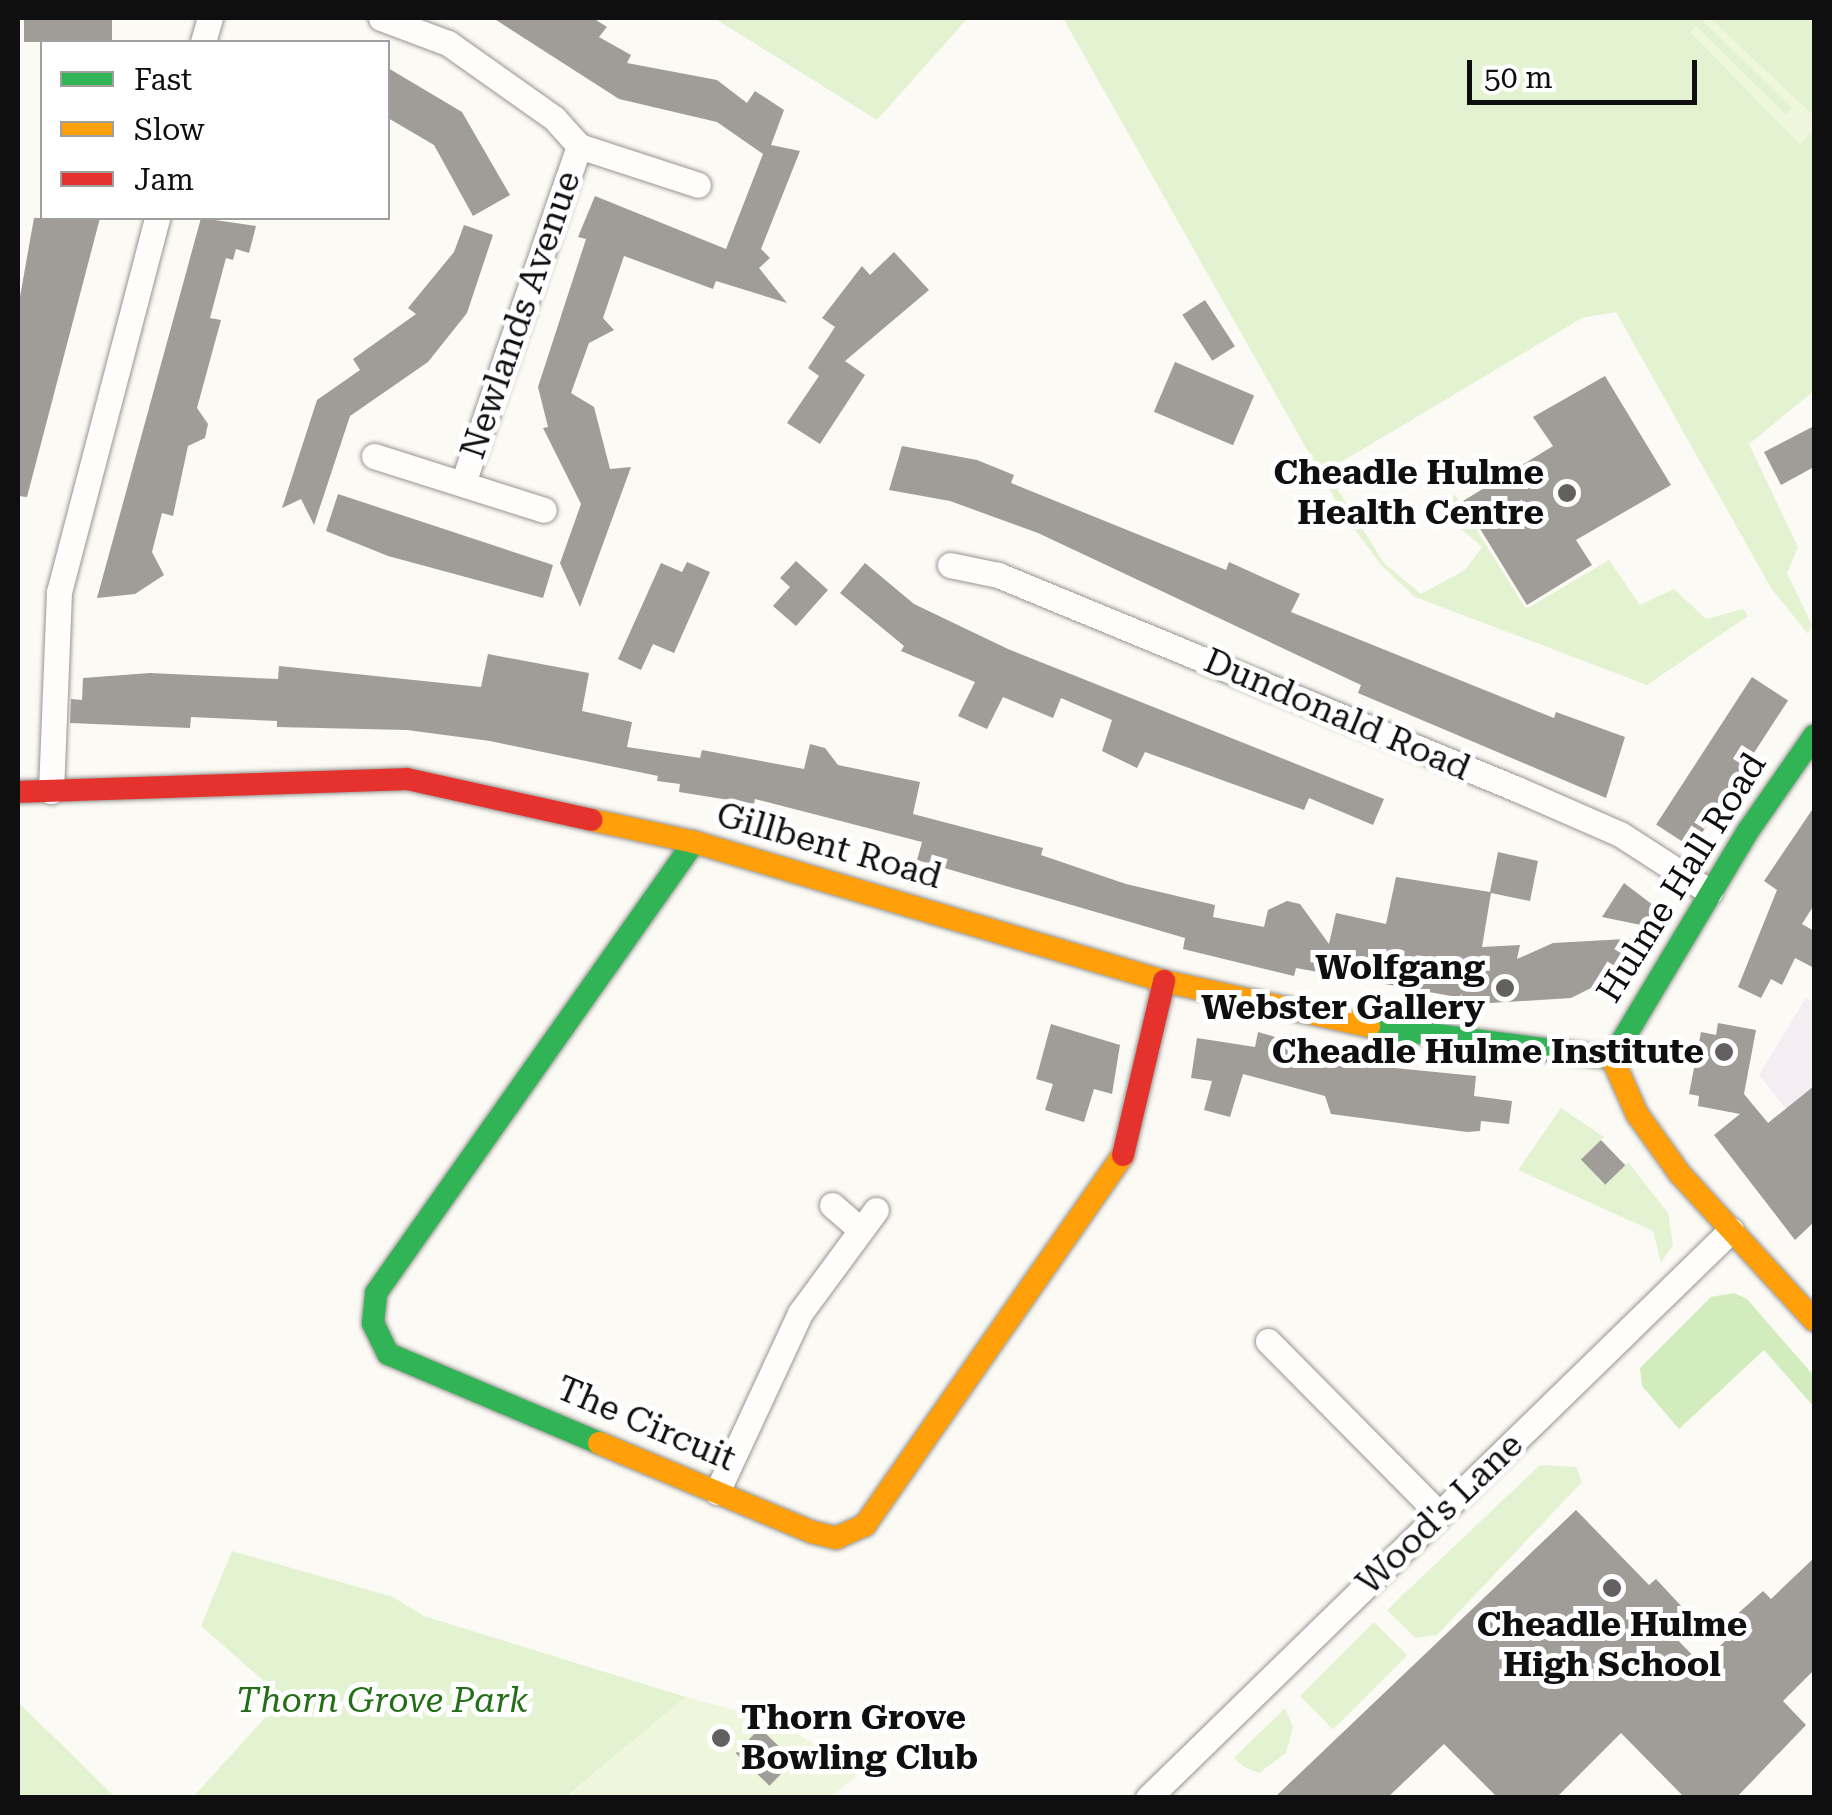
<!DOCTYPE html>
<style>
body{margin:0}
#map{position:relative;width:1832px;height:1815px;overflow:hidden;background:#fcfaf4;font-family:"Roboto Serif",serif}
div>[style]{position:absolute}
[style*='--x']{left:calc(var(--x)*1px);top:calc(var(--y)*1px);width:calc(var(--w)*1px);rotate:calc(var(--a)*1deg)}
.industrial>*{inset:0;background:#f4edf1}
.green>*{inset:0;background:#e3f3d1;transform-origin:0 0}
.forest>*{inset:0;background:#d3ecbe}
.pitch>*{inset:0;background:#eef7dc}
.building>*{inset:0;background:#a09d99;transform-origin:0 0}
.roads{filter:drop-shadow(0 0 2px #969592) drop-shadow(0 0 2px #969592)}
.street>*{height:25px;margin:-12.5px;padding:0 12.5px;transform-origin:12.5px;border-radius:12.5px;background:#fffefd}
.fast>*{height:22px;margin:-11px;padding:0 11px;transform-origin:11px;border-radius:11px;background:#30b455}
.slow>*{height:22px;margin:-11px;padding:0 11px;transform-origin:11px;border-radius:11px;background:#ff9f0a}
.jam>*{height:22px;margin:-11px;padding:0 11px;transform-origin:11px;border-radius:11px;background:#e5322d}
.dots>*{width:28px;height:28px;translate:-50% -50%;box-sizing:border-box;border:5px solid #fff;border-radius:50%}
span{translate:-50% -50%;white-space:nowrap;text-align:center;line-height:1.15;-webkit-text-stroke:10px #fff;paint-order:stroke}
.street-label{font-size:35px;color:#0f0f0f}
.poi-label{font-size:35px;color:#0f0f0f;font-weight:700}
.right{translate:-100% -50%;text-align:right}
.left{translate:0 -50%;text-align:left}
.park-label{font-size:35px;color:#246e17;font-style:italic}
.frame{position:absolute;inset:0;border:20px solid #0f0f0f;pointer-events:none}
.legend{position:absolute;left:40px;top:40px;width:350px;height:180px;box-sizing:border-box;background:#fff;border:2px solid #9f9f9f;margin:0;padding:12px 18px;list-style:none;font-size:30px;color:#0f0f0f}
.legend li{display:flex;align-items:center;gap:20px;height:50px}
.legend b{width:50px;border:2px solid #9f9f9f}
.scale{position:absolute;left:1467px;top:60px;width:230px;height:45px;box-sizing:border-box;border:5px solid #0f0f0f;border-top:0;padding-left:12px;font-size:30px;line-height:35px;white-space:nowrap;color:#0f0f0f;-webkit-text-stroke:8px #fff;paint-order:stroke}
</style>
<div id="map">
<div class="industrial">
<div style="clip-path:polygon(1806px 998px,1814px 1002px,1814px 1143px,1759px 1075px)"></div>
</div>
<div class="green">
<div style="clip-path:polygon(714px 18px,968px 18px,877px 120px)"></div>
<div style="clip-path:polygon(1063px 18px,1814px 18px,1814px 391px,1749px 444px,1798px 547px,1787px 573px,1812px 625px,1808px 634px,1771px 588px,1616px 312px,1582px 318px,1326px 471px,1384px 563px,1421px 594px,1465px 570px,1482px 547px,1435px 507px,1455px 495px,1526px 609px,1609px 560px,1640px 605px,1674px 589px,1706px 619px,1743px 609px,1748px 616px,1647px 685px,1415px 597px,1382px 566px,1345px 517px)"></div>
<div style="clip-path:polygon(1561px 1108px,1604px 1137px,1581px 1159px,1603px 1184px,1628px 1162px,1668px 1213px,1673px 1245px,1661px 1263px,1653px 1231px,1518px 1170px)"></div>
<div style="clip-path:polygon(1540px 1465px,1576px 1467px,1582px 1482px,1437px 1635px,1415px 1638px,1387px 1610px)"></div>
<div style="clip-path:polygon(232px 1551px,393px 1597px,424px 1616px,686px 1697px,566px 1797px,193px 1797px,283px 1698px,201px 1626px)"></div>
<div style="left:1374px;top:1622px;width:47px;height:105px;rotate:45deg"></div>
<div style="clip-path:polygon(18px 1702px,110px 1792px,116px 1797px,18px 1797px)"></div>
<div style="clip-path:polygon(1285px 1708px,1293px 1727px,1286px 1753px,1259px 1773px,1244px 1767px,1234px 1758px)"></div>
</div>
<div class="forest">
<div style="clip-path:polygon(1734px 1293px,1747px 1299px,1814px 1376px,1814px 1407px,1764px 1350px,1679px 1429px,1642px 1386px,1640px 1368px,1711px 1297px)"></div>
</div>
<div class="pitch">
<div style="clip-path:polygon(1710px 18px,1814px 116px,1814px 130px,1800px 144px,1690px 32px,1696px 26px,1786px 115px,1792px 108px,1702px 20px)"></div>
<div style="clip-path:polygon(686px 1697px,779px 1722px,859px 1774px,831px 1797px,566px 1798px)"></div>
</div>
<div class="building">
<div style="left:24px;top:18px;width:88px;height:24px"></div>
<div style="clip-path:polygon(493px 18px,593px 18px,607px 27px,599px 37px,631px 55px,627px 63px,717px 80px,747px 103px,755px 91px,784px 110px,771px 145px,800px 151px,761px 249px,770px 258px,759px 268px,787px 303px,716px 281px,713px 289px,624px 256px,603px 318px,614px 330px,589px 343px,571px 393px,594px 407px,610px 469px,631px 467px,580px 607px,560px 563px,581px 504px,543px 428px,548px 427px,538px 387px,586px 239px,578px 237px,595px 196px,726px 249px,763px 154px,717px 122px,619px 99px)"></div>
<div style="clip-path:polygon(388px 68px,462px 112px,510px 195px,473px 216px,434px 145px,388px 118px)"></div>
<div style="clip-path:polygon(34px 218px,100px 218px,27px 497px,18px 496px,18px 308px)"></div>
<div style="clip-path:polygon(201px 218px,256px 226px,249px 253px,236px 249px,233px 260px,226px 258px,210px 318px,221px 320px,197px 408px,208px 424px,205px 438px,188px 446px,173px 516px,162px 513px,152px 552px,164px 575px,135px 594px,97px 598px)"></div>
<div style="clip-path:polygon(464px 225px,493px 235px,467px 313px,428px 362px,350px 416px,314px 525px,301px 499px,282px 508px,317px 400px,360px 370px,353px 359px,416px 314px,408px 308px,454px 252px)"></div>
<div style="clip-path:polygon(894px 252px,929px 290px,845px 361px,865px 375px,820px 444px,787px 423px,819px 376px,808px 368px,835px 327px,822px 318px,862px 266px,870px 275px)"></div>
<div style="left:1205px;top:300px;width:55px;height:27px;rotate:57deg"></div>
<div style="left:1175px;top:362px;width:86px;height:54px;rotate:23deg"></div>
<div style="clip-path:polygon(1605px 376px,1671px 485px,1576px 540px,1592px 565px,1527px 605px,1463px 501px,1553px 446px,1533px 417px)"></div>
<div style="clip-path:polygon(1814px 426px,1814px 467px,1781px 485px,1764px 452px)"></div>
<div style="clip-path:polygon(902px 446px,977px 460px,1014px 475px,1011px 483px,1226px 570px,1229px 562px,1300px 594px,1291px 612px,1554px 718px,1556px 712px,1625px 737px,1606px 798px,1358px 693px,1361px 685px,1038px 533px,950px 501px,889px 490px)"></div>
<div style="clip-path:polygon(338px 494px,553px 565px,543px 598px,388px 556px,326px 531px)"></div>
<div style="clip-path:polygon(796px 561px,828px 590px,796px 626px,773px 606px,790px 587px,780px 578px)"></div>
<div style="clip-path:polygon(687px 562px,710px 572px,674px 653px,653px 644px,641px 670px,618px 659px,661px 563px,682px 572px)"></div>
<div style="clip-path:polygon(865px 563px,914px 604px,1008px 649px,1384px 799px,1373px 825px,1309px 798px,1304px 810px,1145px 752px,1137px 768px,1102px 751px,1112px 720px,1061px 698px,1053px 718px,1003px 697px,987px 729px,958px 716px,975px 682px,901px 651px,904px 646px,840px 593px)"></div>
<div style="clip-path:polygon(488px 654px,589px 673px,582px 711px,632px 722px,627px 747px,700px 758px,702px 750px,804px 769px,810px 744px,825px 748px,838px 765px,920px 782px,913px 814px,1043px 848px,1041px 855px,1126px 884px,1215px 905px,1213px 917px,1264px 927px,1268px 910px,1287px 901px,1300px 904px,1329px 944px,1336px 913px,1386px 924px,1396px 877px,1490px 892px,1498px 852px,1538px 861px,1530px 901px,1491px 893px,1482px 947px,1520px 945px,1517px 959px,1553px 943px,1644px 938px,1617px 975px,1571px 998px,1490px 1003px,1296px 968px,1294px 976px,1183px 949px,1185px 938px,917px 860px,922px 842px,755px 799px,754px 804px,679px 792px,680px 784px,657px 781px,658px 776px,490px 741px,407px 730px,277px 727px,277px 721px,191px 717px,190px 728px,70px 723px,71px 699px,82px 700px,83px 678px,150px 673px,278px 679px,279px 666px,481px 687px)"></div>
<div style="left:1752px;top:677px;width:43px;height:176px;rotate:33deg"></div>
<div style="clip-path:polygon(1814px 807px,1814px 905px,1802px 924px,1814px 931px,1814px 968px,1795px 958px,1782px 985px,1771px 979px,1761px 998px,1738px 987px,1777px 890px,1764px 881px)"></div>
<div style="clip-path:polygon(1624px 883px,1662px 912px,1651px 927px,1602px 917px)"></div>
<div style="clip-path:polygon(1718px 1023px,1756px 1030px,1744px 1094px,1768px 1123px,1814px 1086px,1814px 1222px,1795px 1240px,1714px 1135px,1740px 1114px,1698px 1106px,1699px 1096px,1689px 1094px,1701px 1032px,1716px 1035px)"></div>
<div style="clip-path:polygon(1051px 1024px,1120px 1045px,1112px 1094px,1094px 1089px,1084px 1122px,1045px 1110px,1053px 1084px,1036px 1079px)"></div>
<div style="clip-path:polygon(1258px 1032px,1307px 1046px,1303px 1059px,1476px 1076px,1474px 1096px,1512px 1101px,1509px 1124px,1481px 1121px,1480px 1131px,1467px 1132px,1331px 1114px,1325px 1096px,1243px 1074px,1230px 1117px,1204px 1110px,1212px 1081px,1191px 1078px,1197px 1038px,1255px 1047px)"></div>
<div style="left:1601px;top:1140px;width:35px;height:28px;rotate:46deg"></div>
<div style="clip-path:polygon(1576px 1510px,1649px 1585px,1656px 1579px,1684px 1609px,1666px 1628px,1701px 1664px,1742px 1625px,1734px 1617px,1763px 1591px,1771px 1599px,1814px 1558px,1814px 1670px,1783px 1701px,1806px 1725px,1736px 1798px,1685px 1798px,1621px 1733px,1556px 1798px,1498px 1798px,1444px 1744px,1387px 1798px,1274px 1798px)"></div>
<div style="left:760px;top:1728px;width:47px;height:35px;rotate:44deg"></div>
</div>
<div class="roads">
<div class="street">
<div style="--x:381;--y:18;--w:72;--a:20.5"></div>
<div style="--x:448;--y:43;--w:130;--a:35.3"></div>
<div style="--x:554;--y:118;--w:38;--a:48"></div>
<div style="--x:579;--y:146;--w:355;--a:109"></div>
<div style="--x:203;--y:42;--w:25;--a:-74"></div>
<div style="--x:579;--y:146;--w:125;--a:18.1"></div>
<div style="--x:374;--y:456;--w:178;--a:17.6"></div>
<div style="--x:950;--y:565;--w:49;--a:11.8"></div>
<div style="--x:998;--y:575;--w:561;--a:22.41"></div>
<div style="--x:1517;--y:789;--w:112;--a:23.6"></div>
<div style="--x:1620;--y:834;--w:107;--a:32.8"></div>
<div style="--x:51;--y:791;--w:199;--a:-87.7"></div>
<div style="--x:59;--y:592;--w:387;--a:-75.3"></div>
<div style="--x:832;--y:1205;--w:38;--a:41"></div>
<div style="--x:1268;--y:1341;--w:243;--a:45.3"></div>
<div style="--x:717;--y:1492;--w:197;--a:-65.1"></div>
<div style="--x:800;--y:1313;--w:128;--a:-53.6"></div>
<div style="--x:1148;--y:1798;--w:814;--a:-44.25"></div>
</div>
<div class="fast">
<div style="--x:1369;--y:1026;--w:245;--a:7.5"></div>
<div style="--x:1612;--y:1058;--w:265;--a:-59.1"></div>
<div style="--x:1748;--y:831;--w:116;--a:-55.2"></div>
<div style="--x:599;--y:1443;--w:229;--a:-157.1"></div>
<div style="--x:388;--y:1354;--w:34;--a:-116"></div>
<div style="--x:373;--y:1323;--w:30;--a:-84"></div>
<div style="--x:376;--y:1293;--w:552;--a:-54.81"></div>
</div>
<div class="slow">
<div style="--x:592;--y:820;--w:104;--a:12.2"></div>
<div style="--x:694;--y:842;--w:490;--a:16.5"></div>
<div style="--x:1164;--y:981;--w:210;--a:12.4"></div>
<div style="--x:1612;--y:1058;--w:61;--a:65.9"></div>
<div style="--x:1637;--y:1114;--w:74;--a:54.4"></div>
<div style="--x:1680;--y:1174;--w:198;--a:47.5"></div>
<div style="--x:599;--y:1443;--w:231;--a:22.7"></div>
<div style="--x:812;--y:1532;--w:25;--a:14"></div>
<div style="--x:836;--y:1538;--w:32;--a:-24"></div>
<div style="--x:865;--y:1525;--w:451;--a:-55.1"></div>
</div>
<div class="jam">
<div style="--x:18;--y:792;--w:389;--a:-1.9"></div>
<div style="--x:407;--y:779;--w:189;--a:12.5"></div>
<div style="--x:1123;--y:1155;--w:179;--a:-76.7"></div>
</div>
</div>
<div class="dots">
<div style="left:1567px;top:493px;background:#62615f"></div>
<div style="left:1505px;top:988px;background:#62615f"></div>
<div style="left:1724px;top:1052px;background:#62615f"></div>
<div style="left:1612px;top:1588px;background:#62615f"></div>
<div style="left:721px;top:1738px;background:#62615f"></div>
</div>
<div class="street-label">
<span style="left:521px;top:315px;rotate:-71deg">Newlands Avenue</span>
<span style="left:1337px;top:715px;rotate:23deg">Dundonald Road</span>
<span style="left:829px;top:846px;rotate:16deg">Gillbent Road</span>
<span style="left:1682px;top:878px;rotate:-58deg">Hulme Hall Road</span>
<span style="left:646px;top:1424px;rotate:23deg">The Circuit</span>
<span style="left:1440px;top:1514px;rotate:-44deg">Wood's Lane</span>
</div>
<div class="poi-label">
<span class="right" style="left:1544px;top:493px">Cheadle Hulme<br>Health Centre</span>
<span class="right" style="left:1485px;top:988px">Wolfgang<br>Webster Gallery</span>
<span class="right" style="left:1704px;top:1052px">Cheadle Hulme Institute</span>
<span style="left:1612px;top:1645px">Cheadle Hulme<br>High School</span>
<span class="left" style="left:741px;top:1738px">Thorn Grove<br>Bowling Club</span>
</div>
<div class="park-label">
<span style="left:382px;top:1701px">Thorn Grove Park</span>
</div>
<div class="frame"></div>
<ul class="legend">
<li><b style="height:12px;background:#30b455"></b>Fast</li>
<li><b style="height:12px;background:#ff9f0a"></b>Slow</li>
<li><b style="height:12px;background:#e5322d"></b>Jam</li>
</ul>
<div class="scale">50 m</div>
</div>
